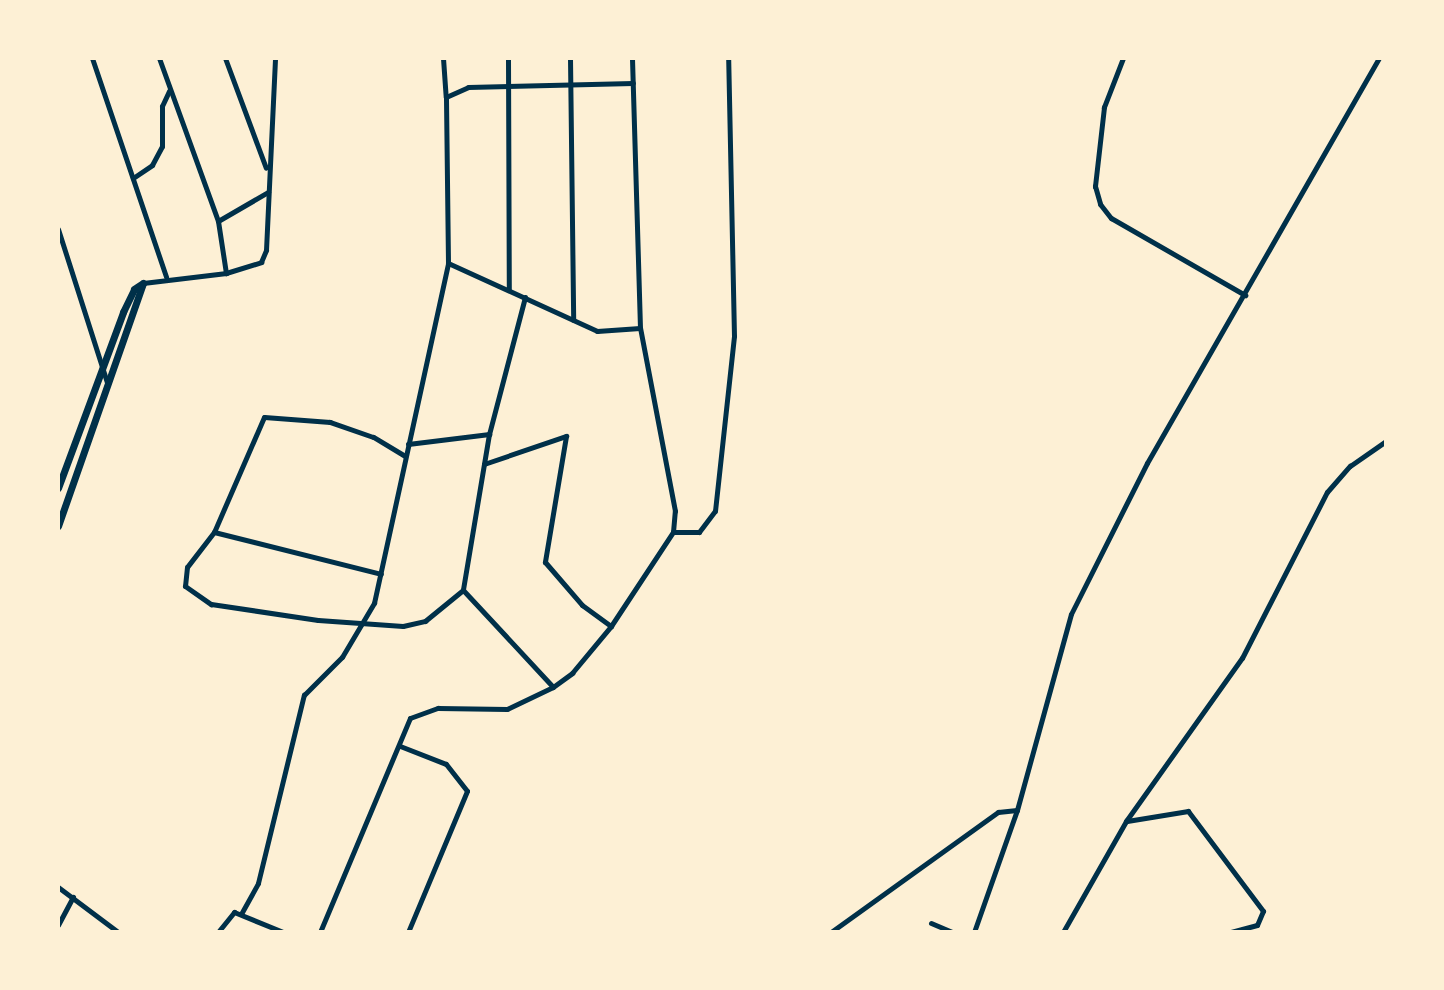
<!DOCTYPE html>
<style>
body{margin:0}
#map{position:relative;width:1444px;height:990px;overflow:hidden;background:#fdf0d5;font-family:Figtree,sans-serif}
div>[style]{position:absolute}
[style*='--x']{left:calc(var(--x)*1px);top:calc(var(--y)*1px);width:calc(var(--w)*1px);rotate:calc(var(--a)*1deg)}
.minor>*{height:5px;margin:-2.5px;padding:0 2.5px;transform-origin:2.5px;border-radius:2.5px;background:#003049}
.tertiary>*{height:7px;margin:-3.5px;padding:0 3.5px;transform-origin:3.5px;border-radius:3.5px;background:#003049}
span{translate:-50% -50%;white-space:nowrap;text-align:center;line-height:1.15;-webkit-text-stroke:8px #fdf0d5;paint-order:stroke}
.frame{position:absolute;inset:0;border:60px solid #fdf0d5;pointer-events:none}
</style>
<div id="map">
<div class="minor">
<div style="--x:92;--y:58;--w:231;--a:71.3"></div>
<div style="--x:159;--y:58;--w:173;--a:70.1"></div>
<div style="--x:218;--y:221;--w:53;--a:81.3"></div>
<div style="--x:225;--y:58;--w:117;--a:69.6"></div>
<div style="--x:443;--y:58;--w:39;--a:86"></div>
<div style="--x:508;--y:58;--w:231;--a:89.8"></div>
<div style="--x:570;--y:58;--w:262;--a:89.3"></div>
<div style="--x:1123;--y:58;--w:53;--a:111.2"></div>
<div style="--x:1104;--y:107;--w:80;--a:96.5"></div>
<div style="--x:1095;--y:186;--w:19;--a:74"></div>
<div style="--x:1100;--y:204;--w:18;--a:52"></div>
<div style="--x:1111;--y:218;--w:155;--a:29.9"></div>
<div style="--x:133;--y:178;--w:23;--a:-34"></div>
<div style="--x:152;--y:165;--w:21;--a:-62"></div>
<div style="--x:162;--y:146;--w:40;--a:-90"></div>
<div style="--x:162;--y:106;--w:17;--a:-65"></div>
<div style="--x:218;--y:221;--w:58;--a:-30.1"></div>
<div style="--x:58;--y:229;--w:162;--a:72.3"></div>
<div style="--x:448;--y:263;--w:164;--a:24.5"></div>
<div style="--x:597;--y:331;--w:43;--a:-4"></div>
<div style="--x:143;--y:283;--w:84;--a:-6.9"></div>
<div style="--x:226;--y:273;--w:37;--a:-17"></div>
<div style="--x:261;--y:262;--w:13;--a:-67"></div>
<div style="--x:266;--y:250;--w:192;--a:-87.3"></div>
<div style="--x:525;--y:297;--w:142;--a:104.7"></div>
<div style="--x:489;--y:434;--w:158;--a:99.5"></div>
<div style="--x:463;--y:590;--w:132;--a:47.1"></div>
<div style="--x:408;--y:444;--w:82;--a:-7"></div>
<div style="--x:405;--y:456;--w:37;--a:-149"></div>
<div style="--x:373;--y:437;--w:46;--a:-160.8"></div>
<div style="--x:330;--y:422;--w:66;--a:-175.7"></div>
<div style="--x:264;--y:417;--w:125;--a:113.5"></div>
<div style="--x:214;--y:532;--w:44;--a:127.6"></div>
<div style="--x:187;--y:567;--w:19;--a:96"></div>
<div style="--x:185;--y:586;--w:32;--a:35"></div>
<div style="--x:211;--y:604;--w:108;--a:8.5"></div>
<div style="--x:318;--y:620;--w:85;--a:4"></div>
<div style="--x:403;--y:626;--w:23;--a:-13"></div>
<div style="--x:425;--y:621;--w:49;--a:-39.2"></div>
<div style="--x:484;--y:464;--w:87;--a:-18.9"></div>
<div style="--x:566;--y:436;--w:128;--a:99.5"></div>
<div style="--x:545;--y:562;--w:57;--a:49.3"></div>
<div style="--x:582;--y:605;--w:36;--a:36"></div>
<div style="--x:214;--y:532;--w:172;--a:14.1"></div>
<div style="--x:673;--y:532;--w:26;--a:0"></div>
<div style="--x:699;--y:532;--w:26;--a:-53"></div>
<div style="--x:715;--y:511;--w:176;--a:-83.8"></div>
<div style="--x:734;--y:336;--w:278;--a:-91.2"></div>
<div style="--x:400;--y:746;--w:49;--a:21.4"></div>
<div style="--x:446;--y:764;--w:34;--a:52"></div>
<div style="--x:467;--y:791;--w:153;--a:112.7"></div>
<div style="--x:1127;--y:821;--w:62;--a:-9.3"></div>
<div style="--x:1188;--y:811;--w:125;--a:53.1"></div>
<div style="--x:1263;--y:911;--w:15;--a:113"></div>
<div style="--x:1257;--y:925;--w:28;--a:165"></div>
<div style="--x:58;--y:887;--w:75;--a:36.9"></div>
<div style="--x:241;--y:914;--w:35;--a:-61"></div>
<div style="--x:258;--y:883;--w:194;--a:-76.3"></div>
<div style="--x:304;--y:695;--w:54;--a:-45"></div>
<div style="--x:342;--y:657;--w:63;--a:-59.3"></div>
<div style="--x:374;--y:603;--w:348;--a:-77.7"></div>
<div style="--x:448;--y:263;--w:166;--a:-90.7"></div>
<div style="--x:446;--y:97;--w:24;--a:-24"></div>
<div style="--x:468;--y:87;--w:165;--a:-1.4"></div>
<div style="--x:931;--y:923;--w:23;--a:23"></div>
<div style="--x:58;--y:925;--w:32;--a:-62"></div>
<div style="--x:218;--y:932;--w:26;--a:-51"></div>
<div style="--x:234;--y:912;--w:53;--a:22.2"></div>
<div style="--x:320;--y:932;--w:232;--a:-67.2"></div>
<div style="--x:410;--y:718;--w:30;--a:-20"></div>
<div style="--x:438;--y:708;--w:69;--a:0.8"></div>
<div style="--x:507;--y:709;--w:51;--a:-25.6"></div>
<div style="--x:553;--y:687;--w:24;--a:-36"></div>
<div style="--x:572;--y:673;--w:61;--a:-50.3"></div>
<div style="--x:611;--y:626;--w:113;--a:-56.6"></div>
<div style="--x:673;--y:532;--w:21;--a:-85"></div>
<div style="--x:675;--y:511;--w:186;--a:-100.8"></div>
<div style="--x:640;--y:328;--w:270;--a:-91.7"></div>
<div style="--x:831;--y:932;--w:206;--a:-35.7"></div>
<div style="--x:998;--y:812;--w:19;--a:-6"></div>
<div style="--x:974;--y:932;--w:129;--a:-70.6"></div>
<div style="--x:1017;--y:810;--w:203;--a:-74.6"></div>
<div style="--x:1071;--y:614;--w:169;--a:-63.3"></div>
<div style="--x:1147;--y:463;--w:467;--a:-60.2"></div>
<div style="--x:1063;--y:932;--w:128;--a:-60.4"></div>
<div style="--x:1126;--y:821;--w:200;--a:-54.6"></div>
<div style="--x:1242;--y:658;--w:186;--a:-62.9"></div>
<div style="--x:1327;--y:492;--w:35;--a:-49"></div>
<div style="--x:1350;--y:466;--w:44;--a:-34.8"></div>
</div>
<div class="tertiary">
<div style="--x:58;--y:488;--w:188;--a:-69.7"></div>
<div style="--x:123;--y:312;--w:25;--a:-64"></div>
<div style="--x:134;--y:289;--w:11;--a:-34"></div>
<div style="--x:58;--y:526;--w:257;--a:-70.7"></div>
</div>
<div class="frame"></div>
</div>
